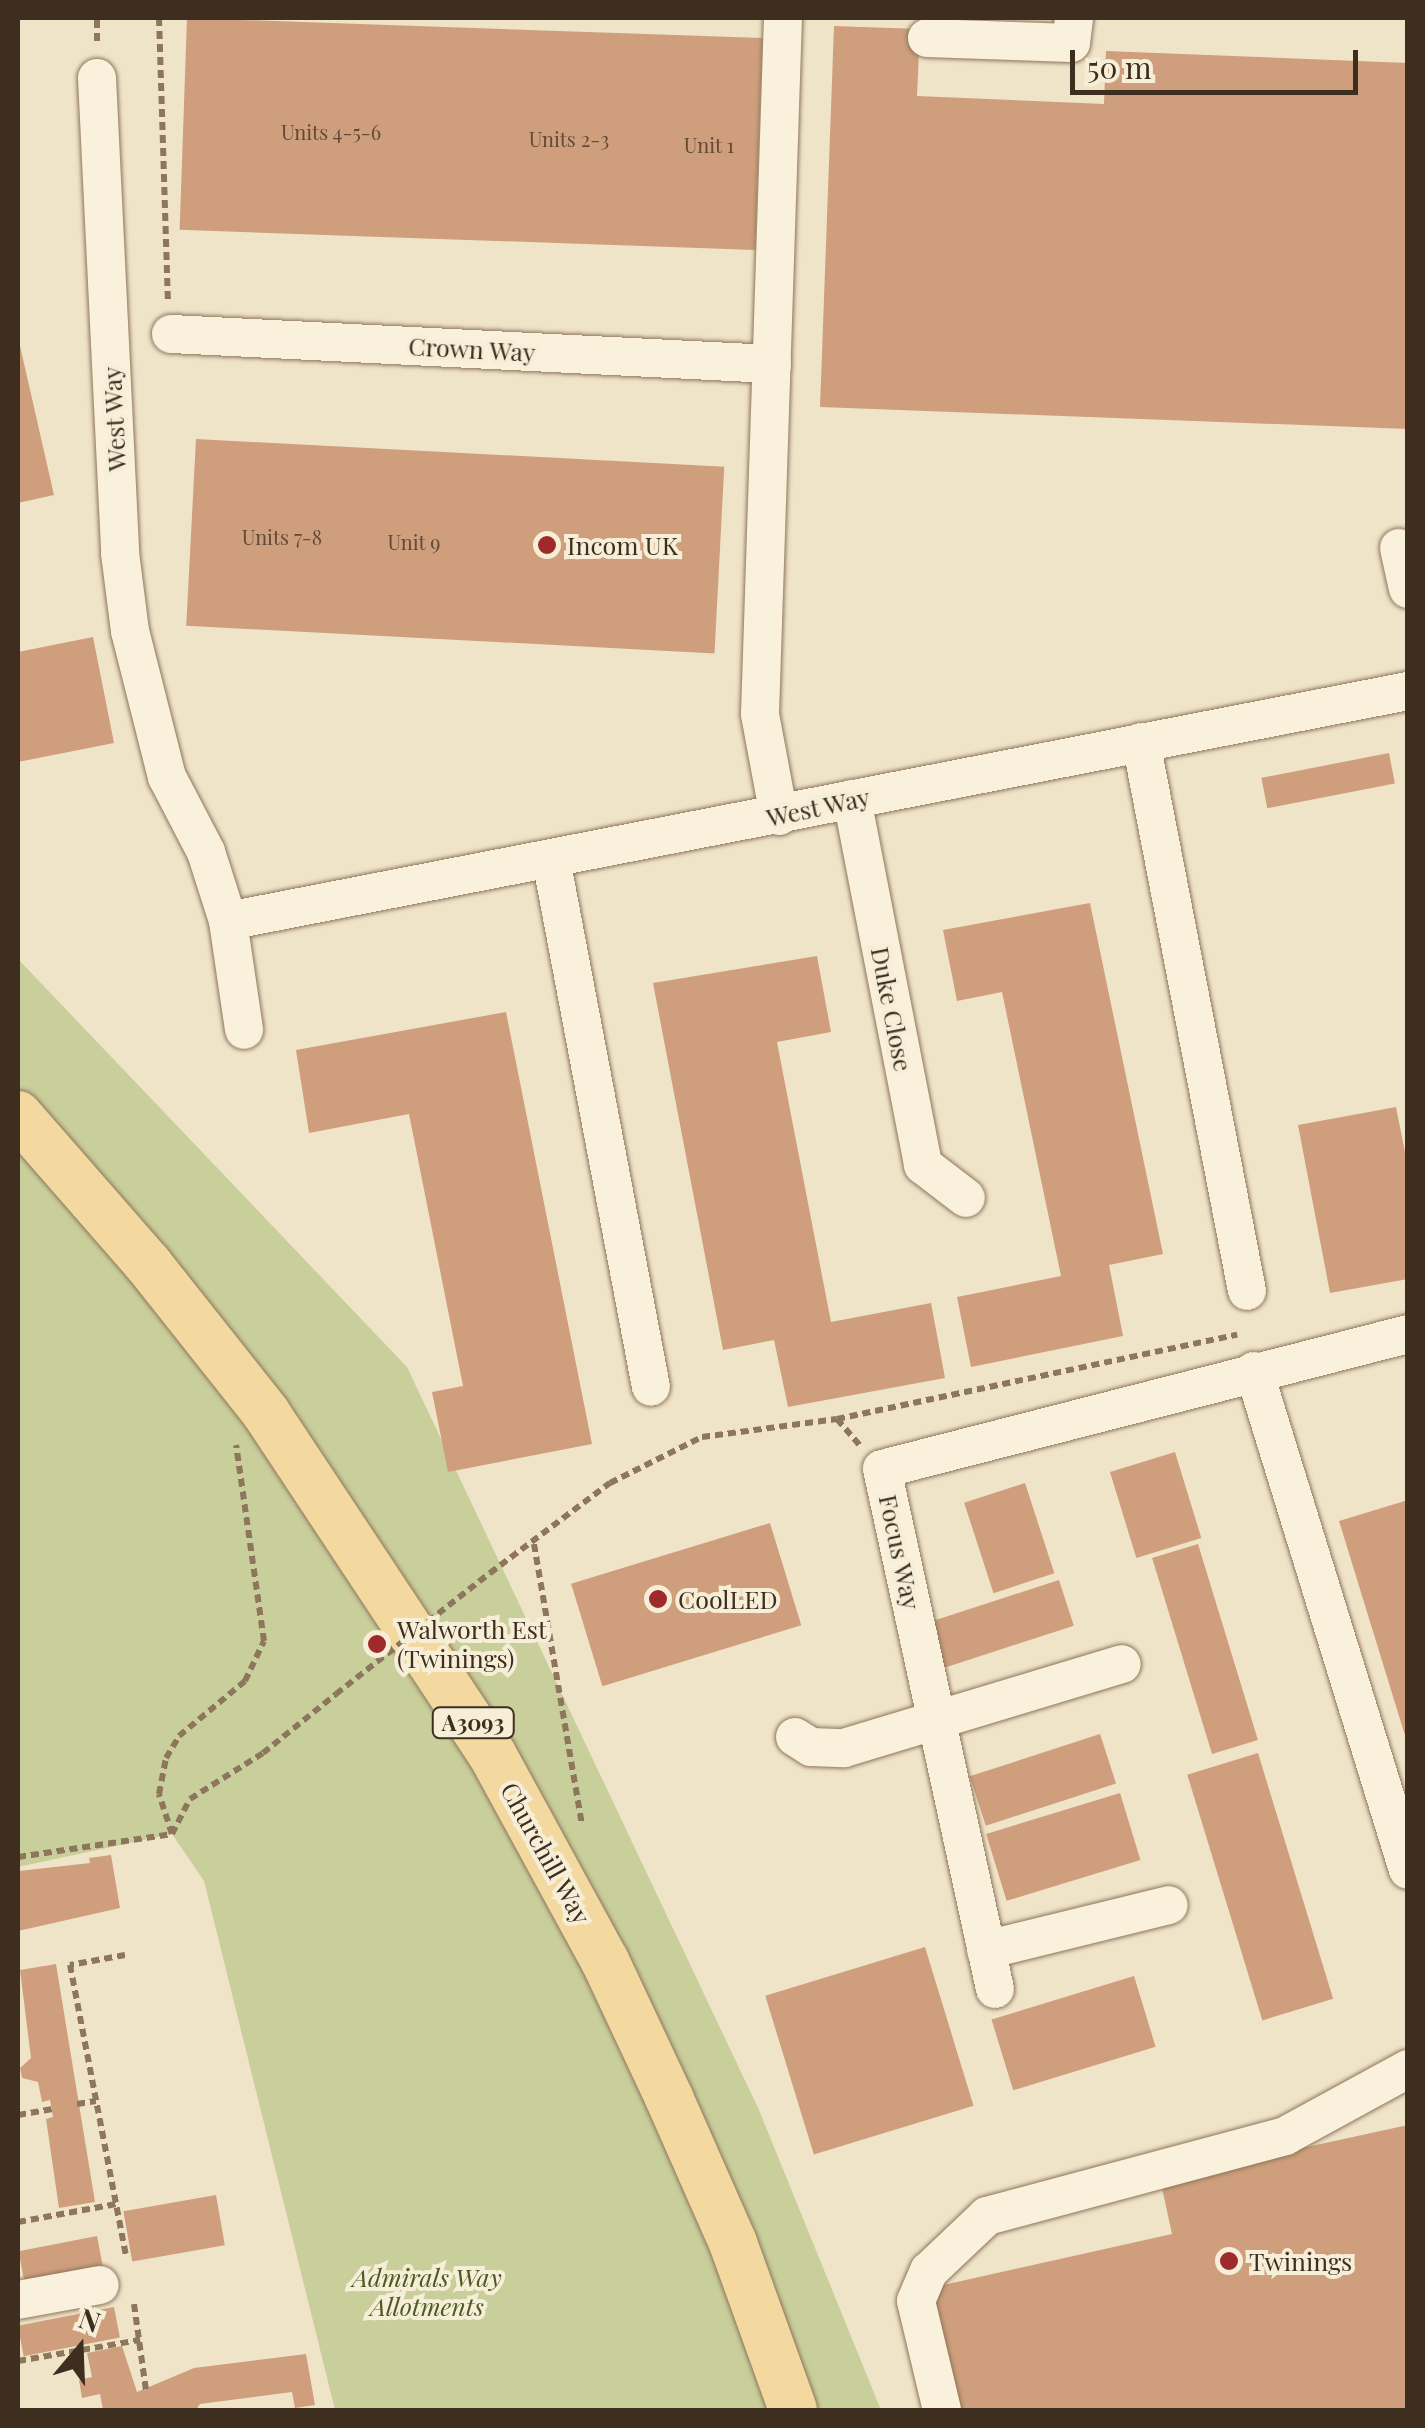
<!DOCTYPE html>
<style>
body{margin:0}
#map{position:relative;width:1425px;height:2428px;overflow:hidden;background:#f0e4c8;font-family:"Playfair Display",serif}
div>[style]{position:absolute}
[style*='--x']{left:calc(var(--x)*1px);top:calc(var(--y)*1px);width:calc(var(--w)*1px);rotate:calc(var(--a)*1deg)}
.green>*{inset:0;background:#c9cf9b}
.building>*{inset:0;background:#cf9f7d;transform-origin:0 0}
.path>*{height:6px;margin-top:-3px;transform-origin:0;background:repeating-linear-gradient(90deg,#8d765c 0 8px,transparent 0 13px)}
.roads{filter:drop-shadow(0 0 2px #8d765c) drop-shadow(0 0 2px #8d765c)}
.minor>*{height:38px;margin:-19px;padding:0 19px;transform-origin:19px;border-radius:19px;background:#faf1dc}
.major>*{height:48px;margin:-24px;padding:0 24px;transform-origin:24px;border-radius:24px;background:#f3d9a0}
.path-bridge>*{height:6px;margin-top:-3px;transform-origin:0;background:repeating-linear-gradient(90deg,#8d765c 0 8px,transparent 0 13px)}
.dots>*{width:28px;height:28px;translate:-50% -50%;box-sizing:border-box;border:5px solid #f7eed8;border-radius:50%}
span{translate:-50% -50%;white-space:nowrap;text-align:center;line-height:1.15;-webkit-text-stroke:8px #f7eed8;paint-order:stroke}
.number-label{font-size:20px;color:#624a37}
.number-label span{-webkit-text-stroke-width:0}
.shield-label span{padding:2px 8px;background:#f7eed8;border:2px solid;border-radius:8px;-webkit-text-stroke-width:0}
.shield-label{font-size:22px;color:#3d2e20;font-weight:700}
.street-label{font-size:25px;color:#3d2e20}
.poi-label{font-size:25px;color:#3d2e20}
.left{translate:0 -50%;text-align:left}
.park-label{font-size:25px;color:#4d5a26;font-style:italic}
.frame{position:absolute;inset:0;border:20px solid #3d2e20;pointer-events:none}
.north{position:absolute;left:30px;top:2298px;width:100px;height:100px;-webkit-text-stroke:8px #f7eed8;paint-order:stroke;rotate:19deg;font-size:28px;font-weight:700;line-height:40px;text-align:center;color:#3d2e20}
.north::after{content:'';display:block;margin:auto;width:35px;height:45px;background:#3d2e20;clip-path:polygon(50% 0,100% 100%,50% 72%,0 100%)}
.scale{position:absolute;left:1070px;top:50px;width:288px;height:45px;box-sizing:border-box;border:5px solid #3d2e20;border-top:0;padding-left:12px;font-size:30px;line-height:35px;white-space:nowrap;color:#3d2e20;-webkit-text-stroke:8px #f7eed8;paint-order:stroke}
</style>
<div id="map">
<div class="green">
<div style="clip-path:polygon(18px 959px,407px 1367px,759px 2110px,881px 2410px,335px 2410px,204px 1881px,172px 1834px,18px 1867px)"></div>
</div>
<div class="building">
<div style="left:187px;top:18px;width:576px;height:212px;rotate:2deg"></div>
<div style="clip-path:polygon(834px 26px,920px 29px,917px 96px,1104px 104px,1106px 51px,1408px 63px,1408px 429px,820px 407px)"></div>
<div style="clip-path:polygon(18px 337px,54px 495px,18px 503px)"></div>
<div style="left:196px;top:439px;width:529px;height:187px;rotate:3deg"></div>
<div style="clip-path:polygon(93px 637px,114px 743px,18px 762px,18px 652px)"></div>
<div style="left:1389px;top:753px;width:31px;height:130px;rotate:79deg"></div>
<div style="clip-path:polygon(1090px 903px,1163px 1254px,1109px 1265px,1123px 1336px,971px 1367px,957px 1297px,1061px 1276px,1002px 992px,957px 1001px,943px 930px)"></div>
<div style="clip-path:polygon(817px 956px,831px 1032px,777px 1042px,831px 1322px,931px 1303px,945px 1378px,788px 1407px,774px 1340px,723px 1350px,653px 983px)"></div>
<div style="clip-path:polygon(506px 1012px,592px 1444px,448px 1472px,432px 1392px,463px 1386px,409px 1114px,309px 1133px,296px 1050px)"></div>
<div style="clip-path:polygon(1396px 1107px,1408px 1167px,1408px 1279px,1330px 1293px,1298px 1125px)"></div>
<div style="left:1175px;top:1452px;width:90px;height:68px;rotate:73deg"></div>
<div style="left:1025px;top:1483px;width:95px;height:64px;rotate:72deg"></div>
<div style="clip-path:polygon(1408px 1500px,1408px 1742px,1407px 1742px,1339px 1521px)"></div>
<div style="left:770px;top:1523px;width:107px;height:208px;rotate:73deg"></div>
<div style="left:1198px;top:1544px;width:205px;height:48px;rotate:73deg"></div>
<div style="left:1059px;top:1580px;width:48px;height:140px;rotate:72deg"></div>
<div style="left:1100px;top:1734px;width:52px;height:137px;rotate:72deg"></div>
<div style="left:1258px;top:1753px;width:257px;height:74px;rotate:73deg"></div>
<div style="left:1120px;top:1793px;width:70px;height:140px;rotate:73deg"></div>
<div style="clip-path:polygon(111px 1855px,120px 1908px,18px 1931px,19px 1871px,90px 1863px,89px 1858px)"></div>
<div style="left:925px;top:1947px;width:166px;height:167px;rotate:73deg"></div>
<div style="clip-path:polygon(56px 1964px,95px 2202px,59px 2208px,46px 2119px,53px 2117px,50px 2100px,42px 2102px,38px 2082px,22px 2078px,20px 2068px,31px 2058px,20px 1970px)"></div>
<div style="left:1134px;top:1976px;width:74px;height:149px;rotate:73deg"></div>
<div style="clip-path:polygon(1408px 2125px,1408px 2410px,957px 2410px,930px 2288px,1172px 2234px,1160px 2179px)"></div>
<div style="left:216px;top:2195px;width:51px;height:94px;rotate:80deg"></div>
<div style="left:97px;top:2236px;width:31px;height:80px;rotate:79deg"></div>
<div style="left:114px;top:2307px;width:31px;height:98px;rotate:79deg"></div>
<div style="clip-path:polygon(122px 2346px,137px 2392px,194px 2368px,306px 2354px,315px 2405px,295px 2408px,292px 2392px,200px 2404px,196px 2410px,103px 2410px,100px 2394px,82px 2398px,79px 2380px,92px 2377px,87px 2353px)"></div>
</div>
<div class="path">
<div style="--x:159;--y:18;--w:283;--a:88.2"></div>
<div style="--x:97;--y:41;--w:23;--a:-90"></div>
<div style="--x:837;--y:1419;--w:409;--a:-11.9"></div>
<div style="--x:534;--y:1544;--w:284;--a:80.3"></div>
<div style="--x:490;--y:1573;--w:150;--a:-36.9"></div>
<div style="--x:610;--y:1483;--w:103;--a:-26.6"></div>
<div style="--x:702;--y:1437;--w:136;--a:-7.6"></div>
<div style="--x:837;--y:1419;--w:35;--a:49"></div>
<div style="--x:172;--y:1834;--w:42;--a:-108"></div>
<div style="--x:159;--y:1794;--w:37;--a:-79"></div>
<div style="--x:166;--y:1758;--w:26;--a:-59"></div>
<div style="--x:179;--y:1736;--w:86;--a:-39.8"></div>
<div style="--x:245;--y:1681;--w:44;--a:-64.6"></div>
<div style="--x:264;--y:1641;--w:198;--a:-98.1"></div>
<div style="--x:18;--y:1857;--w:156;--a:-8.5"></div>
<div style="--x:172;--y:1834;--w:39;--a:-63"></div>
<div style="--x:190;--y:1799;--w:86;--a:-32.2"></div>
<div style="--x:263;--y:1753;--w:94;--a:-38.9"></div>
<div style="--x:125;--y:1955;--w:56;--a:169.7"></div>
<div style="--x:70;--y:1965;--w:297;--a:79.1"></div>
<div style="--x:77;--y:2104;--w:19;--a:-9"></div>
<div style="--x:18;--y:2115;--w:35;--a:-10"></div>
<div style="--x:18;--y:2222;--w:100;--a:-10.4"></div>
<div style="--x:134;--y:2304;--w:87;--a:82.1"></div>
<div style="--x:18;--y:2361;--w:124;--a:-9.8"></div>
<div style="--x:149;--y:2408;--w:2;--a:90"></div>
</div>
<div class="roads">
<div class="minor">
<div style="--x:927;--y:38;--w:144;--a:2"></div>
<div style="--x:1071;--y:43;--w:25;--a:-83"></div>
<div style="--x:97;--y:78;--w:476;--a:87.2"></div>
<div style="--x:120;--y:553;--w:79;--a:82.7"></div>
<div style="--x:130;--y:631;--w:151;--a:75.8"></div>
<div style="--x:167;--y:777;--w:85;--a:62.5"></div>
<div style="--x:206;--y:852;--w:72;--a:72.3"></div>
<div style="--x:228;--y:921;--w:110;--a:81.6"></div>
<div style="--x:171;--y:334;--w:602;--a:2.86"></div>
<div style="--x:1399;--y:548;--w:42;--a:77.6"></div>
<div style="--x:1141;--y:742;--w:559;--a:79.07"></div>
<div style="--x:852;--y:799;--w:373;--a:79"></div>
<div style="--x:923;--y:1165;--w:54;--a:37.5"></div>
<div style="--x:779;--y:816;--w:104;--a:-100.6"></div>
<div style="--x:760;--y:714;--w:696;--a:-88.11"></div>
<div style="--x:551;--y:859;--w:537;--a:79.28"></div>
<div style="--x:228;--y:921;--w:1202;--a:-11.03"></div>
<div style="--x:1254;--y:1371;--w:522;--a:72.85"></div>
<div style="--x:795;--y:1737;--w:19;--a:32"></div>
<div style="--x:811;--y:1747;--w:33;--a:2"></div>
<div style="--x:844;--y:1748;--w:290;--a:-16.8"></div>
<div style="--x:986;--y:1950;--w:188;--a:-13.8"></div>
<div style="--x:995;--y:1989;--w:532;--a:-102.26"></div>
<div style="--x:882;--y:1469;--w:543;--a:-14.39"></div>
<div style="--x:18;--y:2300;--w:83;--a:-10.4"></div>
<div style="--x:942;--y:2410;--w:112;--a:-103.4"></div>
<div style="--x:916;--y:2301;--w:33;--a:-67"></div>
<div style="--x:929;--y:2271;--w:80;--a:-43.5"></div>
<div style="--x:987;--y:2216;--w:309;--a:-15"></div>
<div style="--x:1285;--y:2136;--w:140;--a:-28.6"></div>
</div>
<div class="major">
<div style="--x:18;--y:1115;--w:198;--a:48.9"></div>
<div style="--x:148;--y:1264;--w:190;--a:51.6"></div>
<div style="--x:266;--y:1413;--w:409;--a:56.5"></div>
<div style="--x:492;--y:1754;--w:236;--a:61.4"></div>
<div style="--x:605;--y:1961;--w:153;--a:64.9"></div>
<div style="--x:670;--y:2100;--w:156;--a:66.2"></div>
<div style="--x:733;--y:2243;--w:177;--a:70.2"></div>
</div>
</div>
<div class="path-bridge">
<div style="--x:336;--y:1694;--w:196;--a:-38.2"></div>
</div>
<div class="dots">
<div style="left:547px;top:545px;background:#9e2a2b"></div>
<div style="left:658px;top:1599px;background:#9e2a2b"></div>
<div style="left:377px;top:1644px;background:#9e2a2b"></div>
<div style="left:1229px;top:2261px;background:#9e2a2b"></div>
</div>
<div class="number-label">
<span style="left:331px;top:131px">Units 4-5-6</span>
<span style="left:569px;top:138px">Units 2-3</span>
<span style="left:709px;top:144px">Unit 1</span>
<span style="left:282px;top:536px">Units 7-8</span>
<span style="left:414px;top:541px">Unit 9</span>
</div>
<div class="shield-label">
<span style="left:473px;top:1723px">A3093</span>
</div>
<div class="street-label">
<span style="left:472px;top:349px;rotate:3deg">Crown Way</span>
<span style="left:114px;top:419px;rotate:-93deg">West Way</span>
<span style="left:818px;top:807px;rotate:-12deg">West Way</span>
<span style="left:892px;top:1009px;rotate:79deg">Duke Close</span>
<span style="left:900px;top:1552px;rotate:78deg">Focus Way</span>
<span style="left:546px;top:1853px;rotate:61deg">Churchill Way</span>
</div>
<div class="poi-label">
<span class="left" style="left:567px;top:545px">Incom UK</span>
<span class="left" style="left:678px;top:1599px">CoolLED</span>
<span class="left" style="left:397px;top:1644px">Walworth Est<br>(Twinings)</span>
<span class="left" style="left:1249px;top:2261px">Twinings</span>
</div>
<div class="park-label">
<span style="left:427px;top:2292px">Admirals Way<br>Allotments</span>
</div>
<div class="frame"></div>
<div class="north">N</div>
<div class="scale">50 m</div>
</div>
